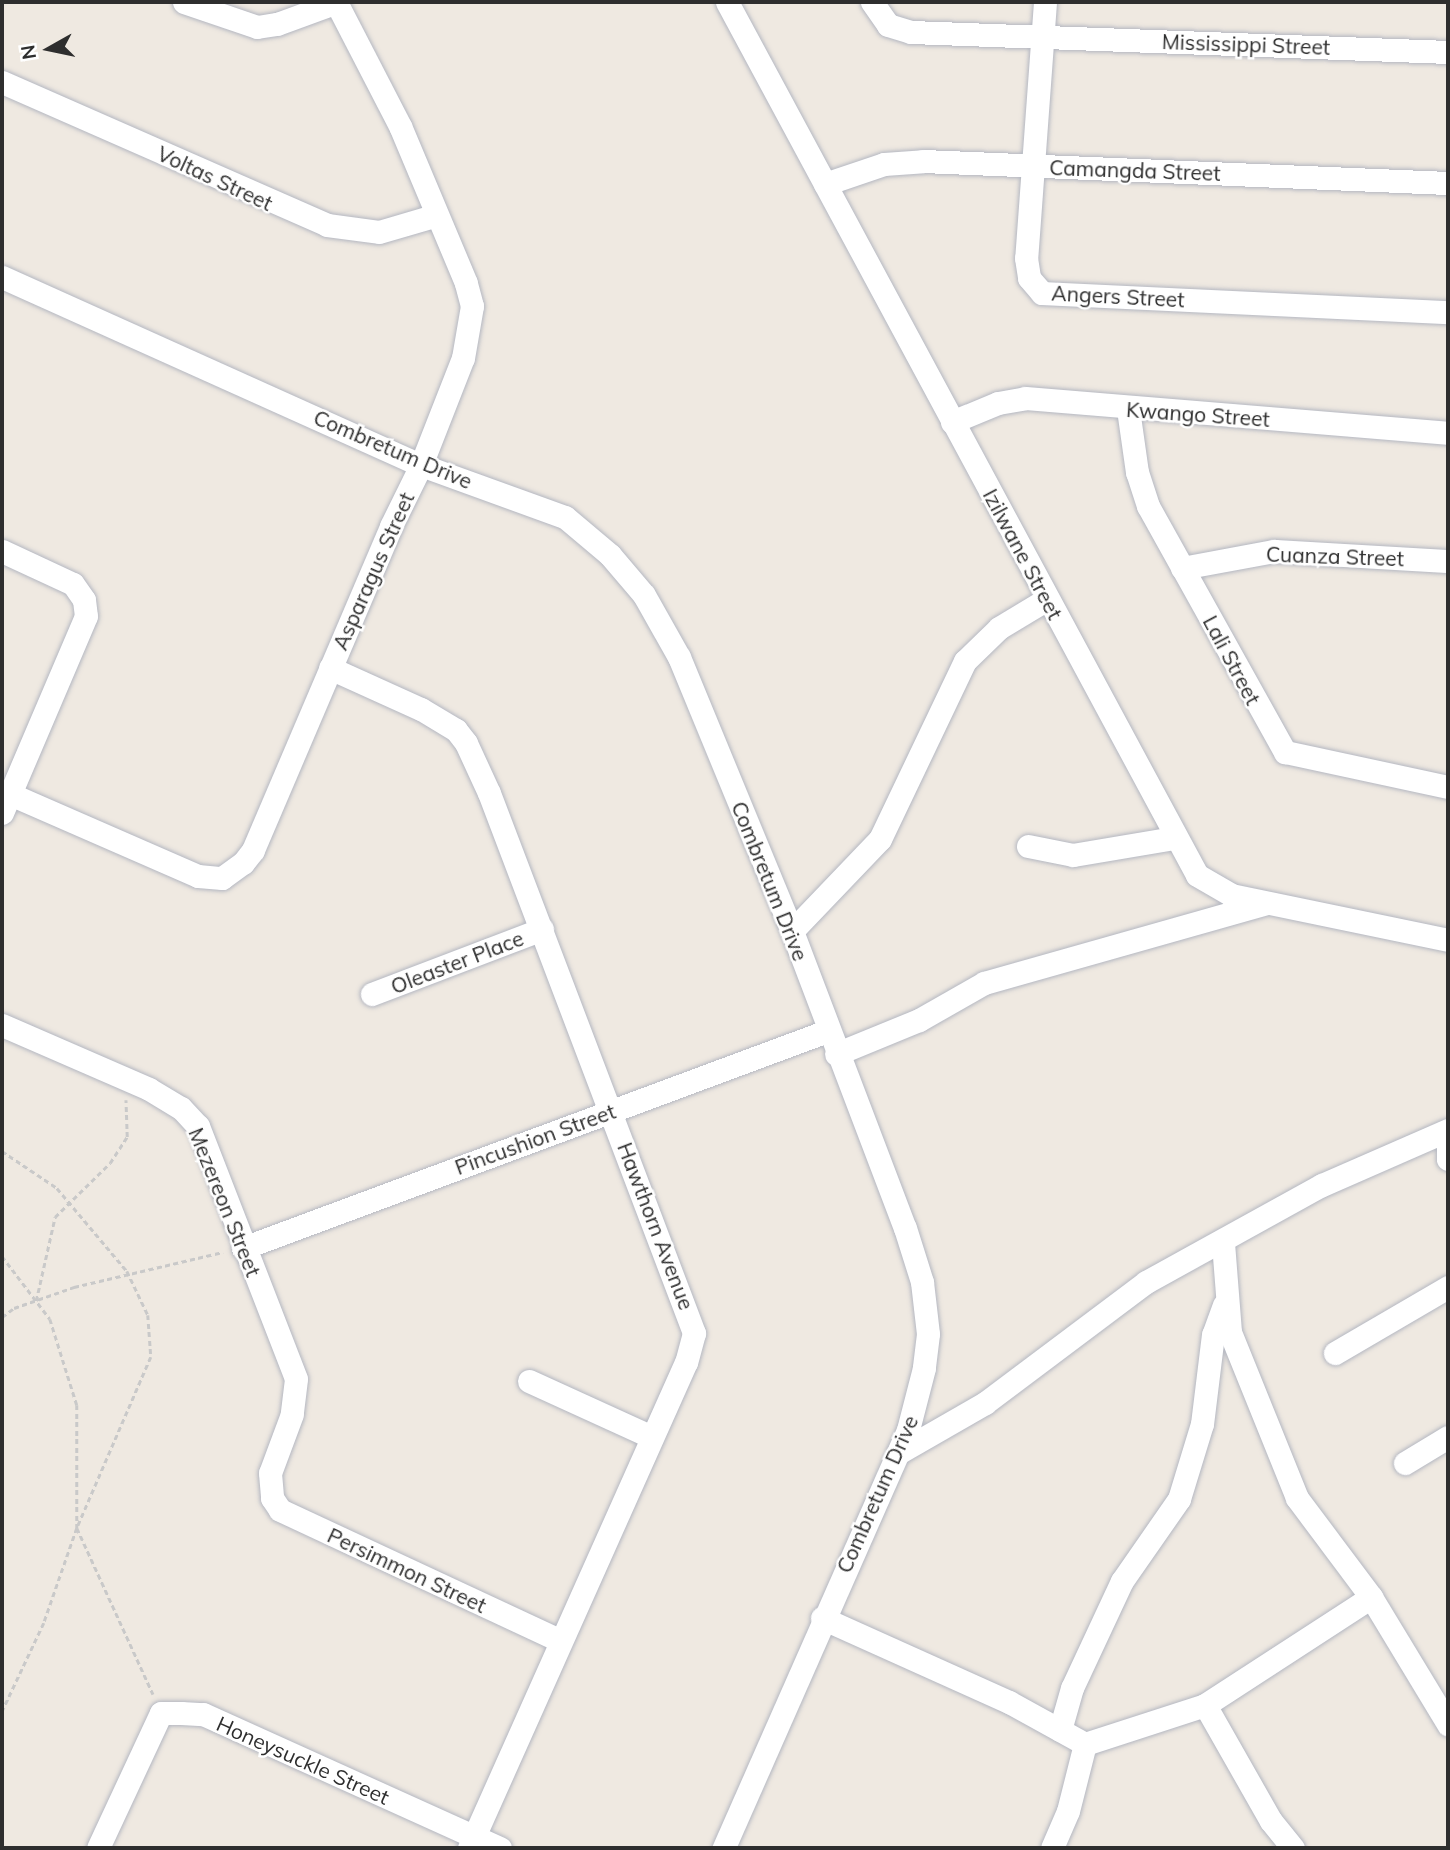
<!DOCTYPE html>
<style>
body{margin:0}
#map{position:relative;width:1450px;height:1850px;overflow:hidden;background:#efe9e1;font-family:Mulish,sans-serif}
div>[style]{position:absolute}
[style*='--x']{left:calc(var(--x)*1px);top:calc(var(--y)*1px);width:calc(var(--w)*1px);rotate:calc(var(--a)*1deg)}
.path>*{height:2.5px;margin-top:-1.25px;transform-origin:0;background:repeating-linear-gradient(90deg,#c9c9c9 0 5px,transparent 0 8.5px)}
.roads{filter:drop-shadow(0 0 2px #b4b7c1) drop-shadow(0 0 2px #b4b7c1)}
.minor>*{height:23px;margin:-11.5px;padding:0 11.5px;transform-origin:11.5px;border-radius:11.5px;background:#fff}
span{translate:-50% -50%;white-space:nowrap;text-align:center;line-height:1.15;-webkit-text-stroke:5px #fff;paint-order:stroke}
.street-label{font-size:21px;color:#2e2e2e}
.frame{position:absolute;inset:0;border:4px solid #2e2e2e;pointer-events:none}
.north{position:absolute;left:14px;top:14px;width:70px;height:70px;-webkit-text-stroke:5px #fff;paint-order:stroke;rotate:261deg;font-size:19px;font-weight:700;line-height:28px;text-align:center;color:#2e2e2e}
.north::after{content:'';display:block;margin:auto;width:24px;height:32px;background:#2e2e2e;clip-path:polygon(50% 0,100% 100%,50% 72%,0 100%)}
</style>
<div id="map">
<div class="path">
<div style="--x:2;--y:1151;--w:66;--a:33.9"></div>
<div style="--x:57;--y:1188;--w:109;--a:49.9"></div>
<div style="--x:127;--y:1271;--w:49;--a:64.5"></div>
<div style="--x:148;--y:1315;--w:42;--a:85.9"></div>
<div style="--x:151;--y:1357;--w:186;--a:113.4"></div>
<div style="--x:77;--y:1528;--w:101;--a:109.2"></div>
<div style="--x:44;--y:1623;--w:98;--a:115.3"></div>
<div style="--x:2;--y:1256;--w:79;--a:52.7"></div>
<div style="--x:50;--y:1319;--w:90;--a:72.6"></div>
<div style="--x:77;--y:1405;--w:123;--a:90"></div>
<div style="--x:77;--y:1528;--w:183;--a:65.4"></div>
<div style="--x:36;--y:1301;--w:86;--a:-77.3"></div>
<div style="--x:55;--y:1217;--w:77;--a:-44.5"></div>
<div style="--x:110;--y:1163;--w:31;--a:-57"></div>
<div style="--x:127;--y:1137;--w:37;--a:-92"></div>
<div style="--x:2;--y:1317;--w:15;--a:-37"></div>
<div style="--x:14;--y:1308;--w:64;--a:-19.3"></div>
<div style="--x:74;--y:1287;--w:153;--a:-13.2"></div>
</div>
<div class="roads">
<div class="minor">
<div style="--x:184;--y:2;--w:77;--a:18.9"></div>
<div style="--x:257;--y:27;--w:20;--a:-9"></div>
<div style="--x:277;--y:24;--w:64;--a:-20.1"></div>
<div style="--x:727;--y:2;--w:991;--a:61.7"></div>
<div style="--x:1197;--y:875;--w:39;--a:30"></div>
<div style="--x:1231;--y:895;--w:222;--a:11.7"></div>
<div style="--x:872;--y:2;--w:28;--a:55"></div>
<div style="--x:888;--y:25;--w:24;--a:17"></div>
<div style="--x:911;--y:32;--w:537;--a:2.13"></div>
<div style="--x:1045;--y:2;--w:257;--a:94.2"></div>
<div style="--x:1026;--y:258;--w:20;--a:81"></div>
<div style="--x:1029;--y:278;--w:20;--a:49"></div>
<div style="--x:1042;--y:293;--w:406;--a:2.7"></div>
<div style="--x:2;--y:82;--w:355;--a:23.7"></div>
<div style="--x:327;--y:225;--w:52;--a:7.7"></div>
<div style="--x:379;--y:232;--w:60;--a:-16.3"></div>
<div style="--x:825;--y:184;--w:62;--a:-18.7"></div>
<div style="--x:884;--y:164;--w:39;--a:-4"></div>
<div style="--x:923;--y:161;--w:525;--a:2.4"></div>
<div style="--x:2;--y:277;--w:459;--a:24.2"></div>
<div style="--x:421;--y:465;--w:153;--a:19.9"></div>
<div style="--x:565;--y:517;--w:59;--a:40.2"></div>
<div style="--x:610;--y:555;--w:52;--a:49.6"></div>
<div style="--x:644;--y:595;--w:71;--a:60.6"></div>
<div style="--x:679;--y:657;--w:296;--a:67.6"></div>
<div style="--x:792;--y:931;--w:318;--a:69.2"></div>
<div style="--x:905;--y:1228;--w:57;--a:72.5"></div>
<div style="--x:922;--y:1282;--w:52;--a:83.4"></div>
<div style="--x:928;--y:1334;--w:34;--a:97"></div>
<div style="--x:924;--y:1368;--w:64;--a:104.5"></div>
<div style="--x:908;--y:1430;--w:457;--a:113.8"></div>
<div style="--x:1128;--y:409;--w:64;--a:81.9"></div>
<div style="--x:1137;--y:472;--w:36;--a:72"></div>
<div style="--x:1148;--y:506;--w:282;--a:60.9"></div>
<div style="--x:1285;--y:752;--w:167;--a:12.1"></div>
<div style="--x:952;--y:422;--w:50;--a:-22.4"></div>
<div style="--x:998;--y:403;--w:27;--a:-10"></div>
<div style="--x:1025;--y:398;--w:424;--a:4.7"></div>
<div style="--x:2;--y:551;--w:78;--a:24.9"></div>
<div style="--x:73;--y:584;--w:19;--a:55"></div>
<div style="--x:84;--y:600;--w:16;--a:83"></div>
<div style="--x:86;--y:616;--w:214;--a:113.1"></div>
<div style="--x:1182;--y:568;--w:94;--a:-10.5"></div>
<div style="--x:1274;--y:551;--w:174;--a:3.3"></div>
<div style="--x:330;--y:668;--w:100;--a:24.3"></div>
<div style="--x:421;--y:709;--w:41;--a:31"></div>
<div style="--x:456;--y:730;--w:16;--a:52"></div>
<div style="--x:466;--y:743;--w:55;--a:65.3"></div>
<div style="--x:489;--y:793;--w:578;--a:69.21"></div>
<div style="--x:694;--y:1333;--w:30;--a:105"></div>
<div style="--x:686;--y:1362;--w:532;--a:114.06"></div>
<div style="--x:10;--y:794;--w:205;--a:23.6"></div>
<div style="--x:198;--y:876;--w:24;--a:5"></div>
<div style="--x:222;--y:878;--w:26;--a:-36"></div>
<div style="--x:243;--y:863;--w:16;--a:-52"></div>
<div style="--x:253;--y:850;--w:352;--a:-66.9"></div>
<div style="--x:391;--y:526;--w:68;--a:-63.8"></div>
<div style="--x:421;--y:465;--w:115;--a:-68.6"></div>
<div style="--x:463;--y:358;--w:53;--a:-80.2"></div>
<div style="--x:472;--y:306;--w:24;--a:-105"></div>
<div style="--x:466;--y:283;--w:170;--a:-112.8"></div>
<div style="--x:400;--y:126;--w:140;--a:-117.3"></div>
<div style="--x:1028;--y:846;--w:46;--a:11.3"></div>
<div style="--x:1073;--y:855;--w:102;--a:-9.6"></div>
<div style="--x:792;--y:931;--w:127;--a:-46.3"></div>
<div style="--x:880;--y:839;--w:197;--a:-64.5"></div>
<div style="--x:965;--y:661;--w:47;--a:-44.1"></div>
<div style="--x:999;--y:628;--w:56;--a:-31.1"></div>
<div style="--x:372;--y:994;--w:182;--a:-20.9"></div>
<div style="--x:2;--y:1025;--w:160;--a:23.5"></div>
<div style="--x:149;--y:1089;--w:37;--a:31"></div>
<div style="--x:181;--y:1108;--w:25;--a:47"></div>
<div style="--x:198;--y:1126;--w:271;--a:68.8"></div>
<div style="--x:296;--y:1379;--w:35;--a:97"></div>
<div style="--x:292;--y:1414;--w:63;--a:110.4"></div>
<div style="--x:270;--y:1473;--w:25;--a:85"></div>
<div style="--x:272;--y:1498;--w:14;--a:56"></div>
<div style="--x:280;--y:1510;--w:308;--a:25"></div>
<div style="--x:836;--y:1054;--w:90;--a:-22.3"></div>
<div style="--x:919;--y:1020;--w:75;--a:-29.6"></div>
<div style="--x:984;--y:983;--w:291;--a:-15.8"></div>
<div style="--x:1448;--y:1142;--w:17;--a:90"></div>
<div style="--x:1223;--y:1243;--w:89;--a:85.5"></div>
<div style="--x:1230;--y:1332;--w:179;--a:68"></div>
<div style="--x:1297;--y:1498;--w:124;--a:53.2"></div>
<div style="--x:1371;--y:1597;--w:149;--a:58.8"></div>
<div style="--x:243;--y:1248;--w:623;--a:-20.38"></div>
<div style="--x:1335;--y:1353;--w:131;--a:-30.3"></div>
<div style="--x:529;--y:1381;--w:135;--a:24.5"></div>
<div style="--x:898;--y:1453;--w:100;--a:-29.9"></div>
<div style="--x:985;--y:1403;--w:201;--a:-36.9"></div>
<div style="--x:1146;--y:1282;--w:201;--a:-28.9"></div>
<div style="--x:1322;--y:1185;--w:137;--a:-23.6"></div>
<div style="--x:1405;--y:1463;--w:50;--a:-31.2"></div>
<div style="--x:822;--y:1618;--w:205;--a:24.2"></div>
<div style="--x:1009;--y:1702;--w:87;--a:28.9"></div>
<div style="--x:1085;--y:1744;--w:126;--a:-18"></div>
<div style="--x:1205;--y:1705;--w:198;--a:-33"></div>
<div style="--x:1205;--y:1705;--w:133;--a:60.4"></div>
<div style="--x:1271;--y:1821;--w:35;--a:51"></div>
<div style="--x:1060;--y:1730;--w:44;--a:-74.1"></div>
<div style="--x:1072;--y:1688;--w:118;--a:-65"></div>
<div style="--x:1122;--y:1581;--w:100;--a:-55.2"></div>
<div style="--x:1179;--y:1499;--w:78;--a:-73"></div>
<div style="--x:1202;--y:1424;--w:90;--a:-83"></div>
<div style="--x:1213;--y:1335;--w:32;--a:-70"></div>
<div style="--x:98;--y:1848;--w:149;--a:-65"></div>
<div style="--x:161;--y:1713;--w:20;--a:0"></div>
<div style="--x:181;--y:1713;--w:22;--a:3"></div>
<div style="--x:203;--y:1714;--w:326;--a:24.3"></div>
<div style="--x:1052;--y:1848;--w:40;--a:-66.6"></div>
<div style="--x:1068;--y:1811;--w:69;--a:-75.8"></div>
</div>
</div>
<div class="street-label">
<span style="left:1246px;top:44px;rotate:2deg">Mississippi Street</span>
<span style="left:1135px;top:170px;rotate:2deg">Camangda Street</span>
<span style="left:215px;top:178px;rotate:25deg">Voltas Street</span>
<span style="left:1118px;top:296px;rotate:3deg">Angers Street</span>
<span style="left:1198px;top:414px;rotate:4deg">Kwango Street</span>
<span style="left:393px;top:449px;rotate:23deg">Combretum Drive</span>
<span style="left:1023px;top:554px;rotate:62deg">Izilwane Street</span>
<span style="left:1335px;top:556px;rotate:2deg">Cuanza Street</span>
<span style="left:373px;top:571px;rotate:-66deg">Asparagus Street</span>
<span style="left:1232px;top:660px;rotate:62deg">Lali Street</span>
<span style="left:770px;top:881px;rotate:68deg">Combretum Drive</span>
<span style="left:457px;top:962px;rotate:-21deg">Oleaster Place</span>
<span style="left:535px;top:1139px;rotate:-20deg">Pincushion Street</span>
<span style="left:225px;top:1202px;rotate:68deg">Mezereon Street</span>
<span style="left:656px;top:1226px;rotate:69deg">Hawthorn Avenue</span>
<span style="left:877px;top:1494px;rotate:-66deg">Combretum Drive</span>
<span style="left:407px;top:1570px;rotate:25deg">Persimmon Street</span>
<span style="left:303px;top:1760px;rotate:24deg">Honeysuckle Street</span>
</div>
<div class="frame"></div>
<div class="north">N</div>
</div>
